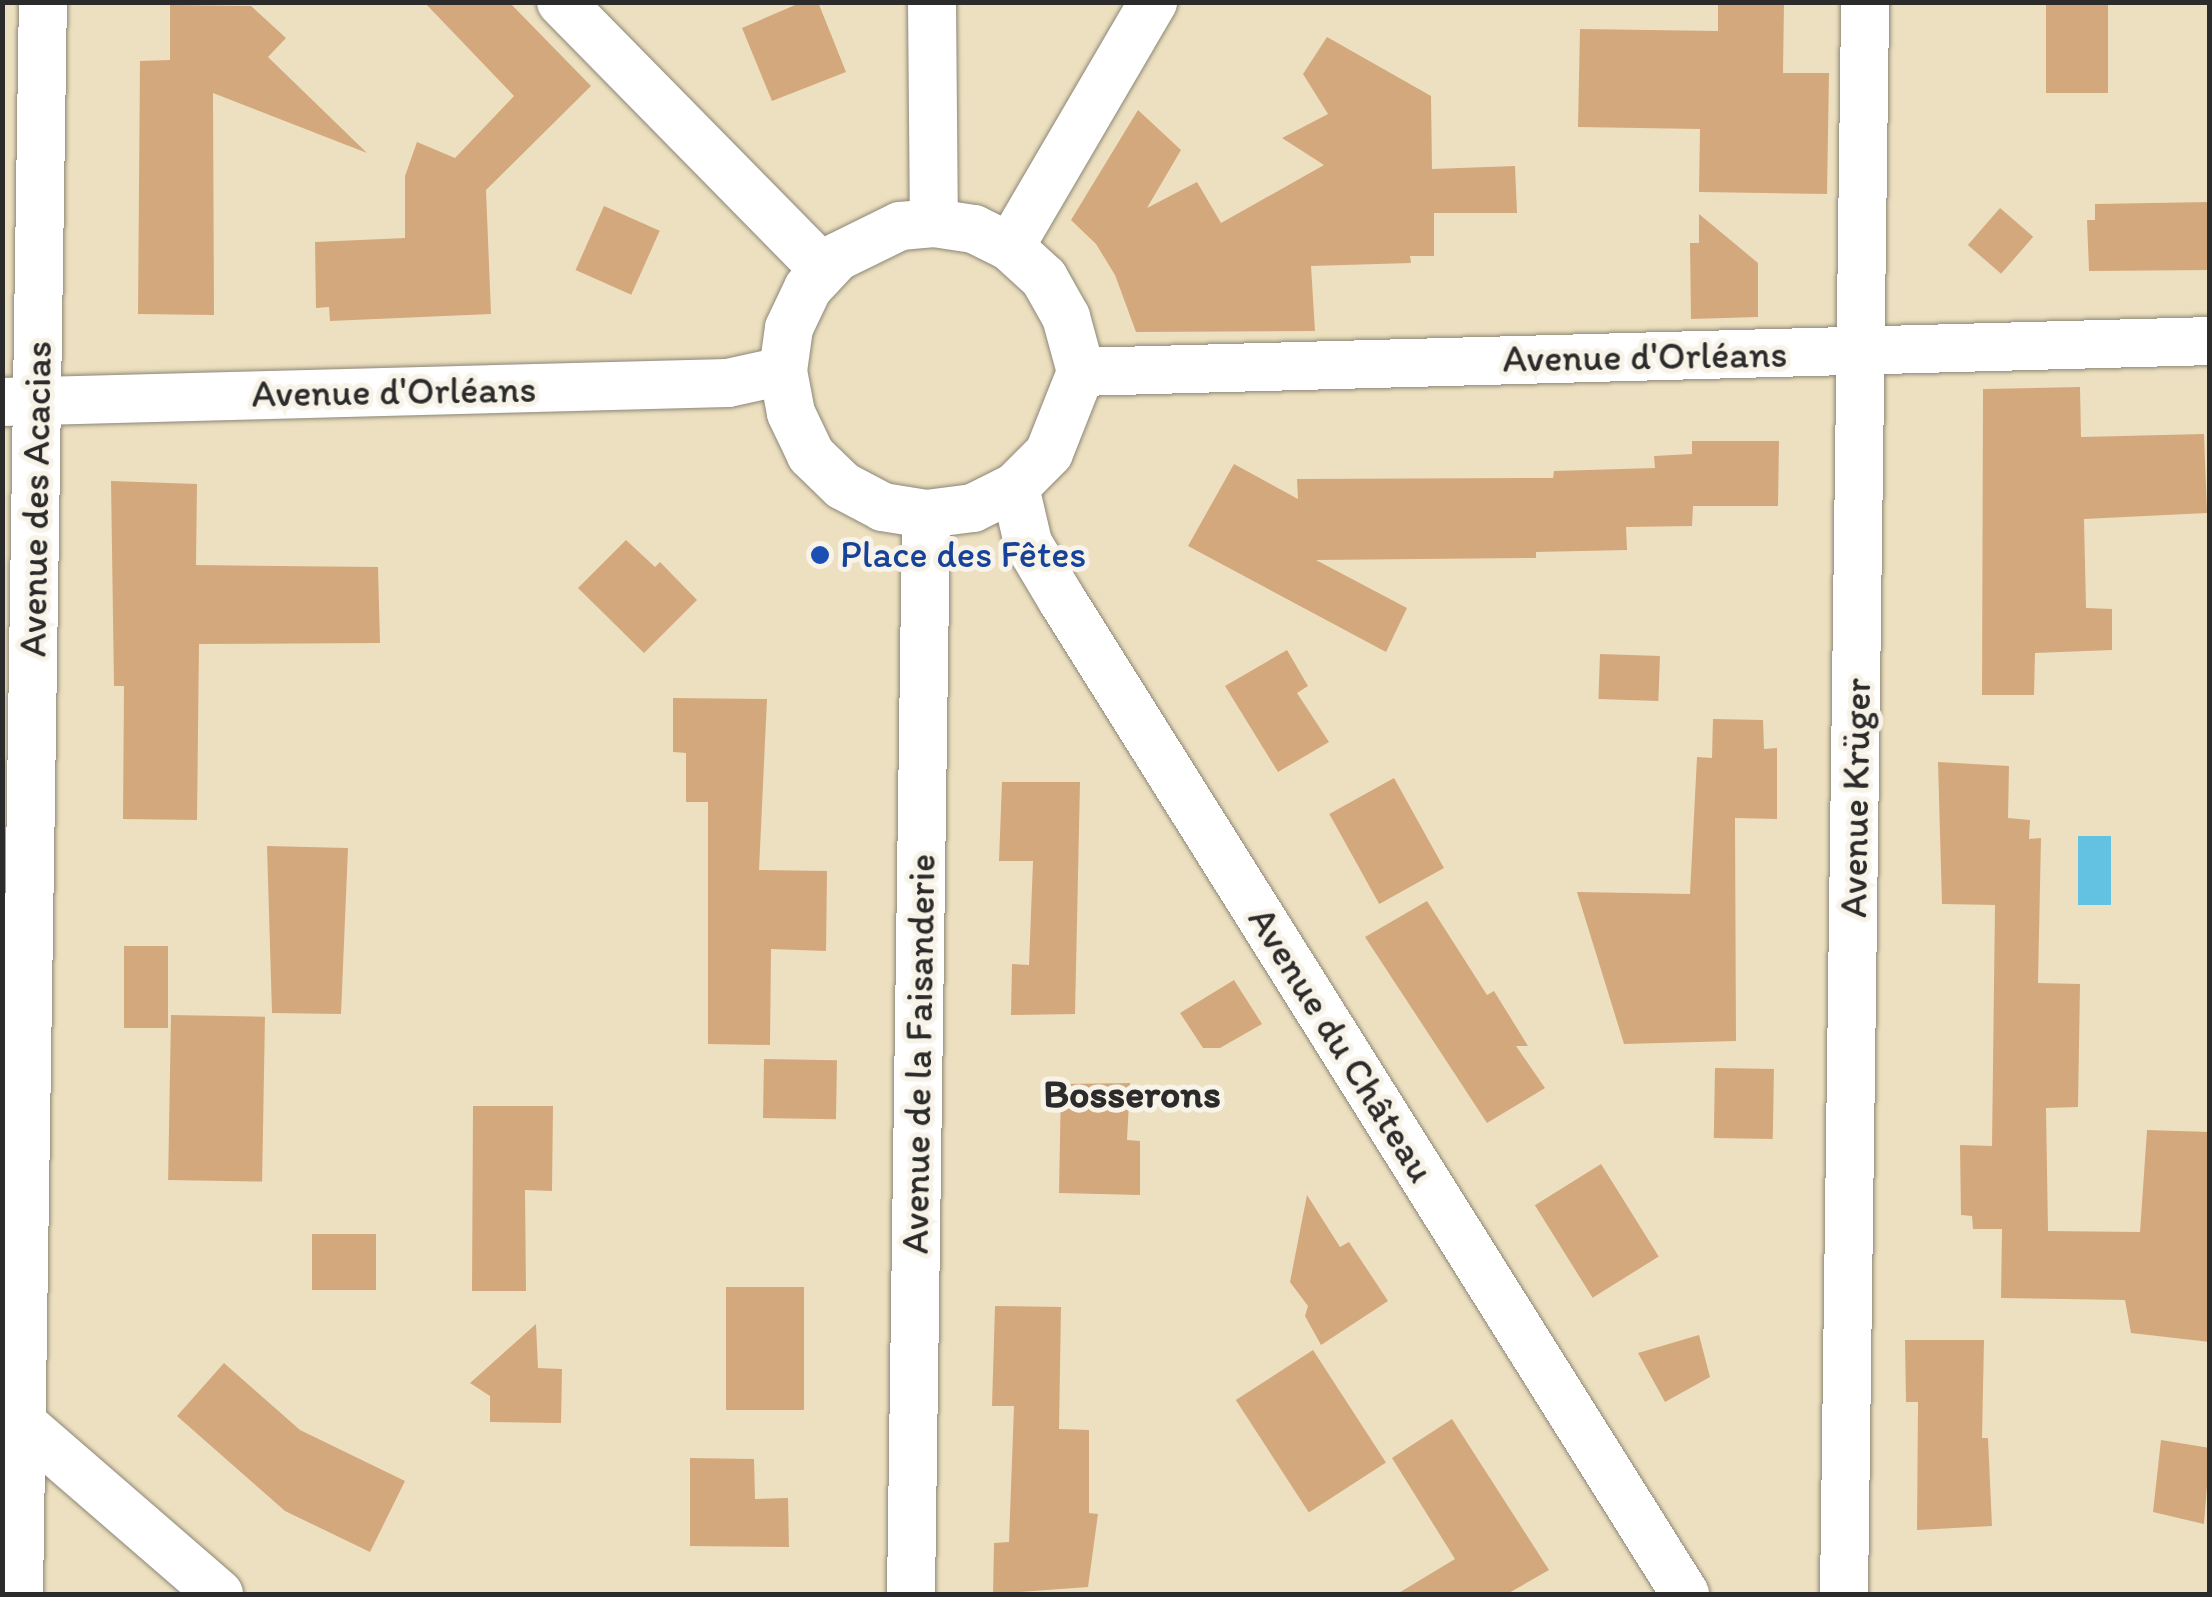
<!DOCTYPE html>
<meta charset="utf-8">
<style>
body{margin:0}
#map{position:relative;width:2212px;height:1597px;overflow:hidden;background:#ede0c0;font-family:Itim,sans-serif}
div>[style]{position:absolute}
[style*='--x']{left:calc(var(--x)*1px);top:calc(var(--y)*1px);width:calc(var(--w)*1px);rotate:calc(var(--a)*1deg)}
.water>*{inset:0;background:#63c1e1;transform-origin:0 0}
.building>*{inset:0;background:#d4a87d;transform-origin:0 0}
.roads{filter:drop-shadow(0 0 2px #8c8676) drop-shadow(0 0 2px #8c8676)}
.street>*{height:48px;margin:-24px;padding:0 24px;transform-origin:24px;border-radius:24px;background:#fff}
.dots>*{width:28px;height:28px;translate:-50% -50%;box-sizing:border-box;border:5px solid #f7f3e8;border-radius:50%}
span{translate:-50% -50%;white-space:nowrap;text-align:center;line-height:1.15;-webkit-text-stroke:10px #f7f3e8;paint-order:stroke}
.street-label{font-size:38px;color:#2b2b2b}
.transit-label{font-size:38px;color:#164399}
.left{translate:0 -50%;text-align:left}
.neighbourhood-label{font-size:40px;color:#2b2b2b;font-weight:700}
.frame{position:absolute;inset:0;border:5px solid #2b2b2b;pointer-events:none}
</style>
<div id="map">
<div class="water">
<div style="left:2078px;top:836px;width:33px;height:69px"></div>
</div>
<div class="building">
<div style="clip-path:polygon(424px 2px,509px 2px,591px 86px,486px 190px,491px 314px,330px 321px,329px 307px,316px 308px,315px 242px,405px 238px,405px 176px,417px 142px,455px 158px,514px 96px)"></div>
<div style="clip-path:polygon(802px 2px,818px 2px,846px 72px,772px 101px,742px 28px)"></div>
<div style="clip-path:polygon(1718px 2px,1784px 2px,1783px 73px,1829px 73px,1827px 194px,1699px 192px,1700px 129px,1578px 127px,1580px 29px,1718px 31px)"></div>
<div style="left:2046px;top:2px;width:62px;height:91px"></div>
<div style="clip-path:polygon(170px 5px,251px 6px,286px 38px,268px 57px,367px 153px,213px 93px,214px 315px,138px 314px,140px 61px,170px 60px)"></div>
<div style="clip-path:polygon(1327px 37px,1431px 96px,1432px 169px,1515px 166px,1517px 213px,1434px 213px,1434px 256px,1410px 256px,1411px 263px,1311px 266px,1315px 331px,1136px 332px,1115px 275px,1096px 244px,1071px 220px,1138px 110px,1181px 150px,1147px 208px,1197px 182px,1221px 223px,1324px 165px,1282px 138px,1328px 114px,1303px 74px)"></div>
<div style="clip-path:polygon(2210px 202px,2210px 270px,2089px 271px,2087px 220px,2095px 220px,2095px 204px)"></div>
<div style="left:604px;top:206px;width:61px;height:70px;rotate:24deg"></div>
<div style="left:2000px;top:208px;width:44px;height:49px;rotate:41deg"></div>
<div style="clip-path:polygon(1699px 214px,1758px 263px,1758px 317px,1691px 319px,1690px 243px,1699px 243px)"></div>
<div style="clip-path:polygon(2080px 387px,2081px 437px,2204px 434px,2207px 513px,2084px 519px,2086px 608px,2112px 609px,2112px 650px,2035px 653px,2034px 695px,1982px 695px,1983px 389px)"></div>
<div style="clip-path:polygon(1692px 441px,1779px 441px,1778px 506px,1693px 506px,1692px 526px,1626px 527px,1627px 550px,1536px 552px,1536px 558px,1316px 560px,1407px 608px,1386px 652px,1188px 546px,1234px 464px,1298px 499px,1297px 479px,1553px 478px,1554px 471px,1655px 468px,1654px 456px,1692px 454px)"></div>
<div style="clip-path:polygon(111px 481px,197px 484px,196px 565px,378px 567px,380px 643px,199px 644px,197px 820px,123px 819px,124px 686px,114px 686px)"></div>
<div style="clip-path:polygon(626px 540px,655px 567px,660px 562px,697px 600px,644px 653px,578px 588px)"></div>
<div style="clip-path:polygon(1287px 650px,1308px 686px,1297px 693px,1329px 742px,1278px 772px,1225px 686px)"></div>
<div style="left:1600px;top:654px;width:60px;height:45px;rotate:2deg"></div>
<div style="clip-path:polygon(673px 698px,767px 699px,759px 870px,827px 871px,826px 951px,771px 949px,770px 1045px,708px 1044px,708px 802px,686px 802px,686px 753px,673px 752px)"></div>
<div style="clip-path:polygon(1713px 719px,1763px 720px,1764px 749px,1777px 748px,1777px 819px,1735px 818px,1736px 1041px,1624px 1044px,1577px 892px,1690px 894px,1697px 757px,1712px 758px)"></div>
<div style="clip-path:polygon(1938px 762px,2009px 766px,2008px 818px,2030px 820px,2029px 839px,2041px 838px,2038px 983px,2080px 984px,2078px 1107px,2046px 1108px,2048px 1231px,2140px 1232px,2147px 1130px,2210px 1132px,2210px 1342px,2131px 1333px,2125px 1300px,2001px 1298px,2002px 1229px,1973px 1229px,1972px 1216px,1961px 1215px,1960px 1145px,1992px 1146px,1995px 905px,1942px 904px)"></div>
<div style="left:1394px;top:778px;width:103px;height:74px;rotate:61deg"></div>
<div style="clip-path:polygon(1002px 782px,1080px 782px,1075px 1014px,1011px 1015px,1012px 964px,1029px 965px,1033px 861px,999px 861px)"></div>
<div style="clip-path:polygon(267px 846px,348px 848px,341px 1014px,272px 1013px)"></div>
<div style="clip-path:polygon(1427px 901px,1487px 995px,1494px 991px,1528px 1046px,1516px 1046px,1545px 1088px,1487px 1123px,1365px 937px)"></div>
<div style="left:124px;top:946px;width:44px;height:82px"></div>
<div style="clip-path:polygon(1234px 980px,1262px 1024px,1220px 1048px,1203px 1048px,1180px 1013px)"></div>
<div style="left:171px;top:1015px;width:94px;height:165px;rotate:1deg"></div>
<div style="left:764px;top:1059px;width:73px;height:59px;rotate:1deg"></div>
<div style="left:1715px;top:1068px;width:59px;height:70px;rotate:1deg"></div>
<div style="clip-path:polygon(1130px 1083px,1127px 1140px,1140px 1141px,1140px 1195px,1059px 1193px,1061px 1084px)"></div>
<div style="clip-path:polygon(473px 1106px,553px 1106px,552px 1191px,525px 1190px,526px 1291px,472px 1291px)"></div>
<div style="left:1601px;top:1164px;width:109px;height:78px;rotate:58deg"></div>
<div style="clip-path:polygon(1307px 1195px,1340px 1247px,1349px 1242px,1388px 1301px,1321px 1345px,1305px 1316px,1308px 1306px,1290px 1282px)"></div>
<div style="left:312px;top:1234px;width:64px;height:56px"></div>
<div style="left:726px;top:1287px;width:78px;height:123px"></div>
<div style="clip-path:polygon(995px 1306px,1061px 1307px,1059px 1429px,1089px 1430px,1089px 1513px,1098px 1514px,1088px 1587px,993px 1594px,994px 1543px,1009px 1542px,1014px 1406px,992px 1406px)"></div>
<div style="clip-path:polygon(536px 1324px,538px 1368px,562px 1369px,561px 1423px,490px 1422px,490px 1396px,470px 1383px)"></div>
<div style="clip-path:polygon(1699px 1335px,1710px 1377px,1665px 1402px,1638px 1353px)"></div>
<div style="clip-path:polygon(1905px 1340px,1984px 1340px,1982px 1438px,1988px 1438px,1992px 1526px,1917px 1530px,1918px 1402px,1906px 1402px)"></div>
<div style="left:1313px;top:1350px;width:134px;height:92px;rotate:57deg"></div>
<div style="clip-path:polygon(224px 1363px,300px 1430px,405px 1481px,370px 1552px,285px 1511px,177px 1416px)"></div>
<div style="clip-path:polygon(1452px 1419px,1549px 1570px,1507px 1594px,1397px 1594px,1455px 1559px,1392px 1458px)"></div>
<div style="clip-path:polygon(2161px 1440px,2210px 1448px,2204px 1524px,2153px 1512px)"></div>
<div style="clip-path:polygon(690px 1458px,754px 1459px,755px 1499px,788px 1498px,789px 1547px,690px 1546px)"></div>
</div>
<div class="roads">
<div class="street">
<div style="--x:561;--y:2;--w:375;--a:45.5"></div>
<div style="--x:932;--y:2;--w:221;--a:89.5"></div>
<div style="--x:934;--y:223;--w:40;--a:8.5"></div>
<div style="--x:974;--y:229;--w:40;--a:26.6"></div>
<div style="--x:1010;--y:247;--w:46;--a:42.4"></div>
<div style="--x:1044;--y:278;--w:45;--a:60.6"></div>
<div style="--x:1066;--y:317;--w:57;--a:74.7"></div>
<div style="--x:1081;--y:372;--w:87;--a:111.6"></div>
<div style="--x:1049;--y:453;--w:48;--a:135"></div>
<div style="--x:1015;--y:487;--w:47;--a:153.4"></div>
<div style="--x:973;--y:508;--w:47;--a:172.7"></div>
<div style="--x:926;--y:514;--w:44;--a:-170.8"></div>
<div style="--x:883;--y:507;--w:45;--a:-152.3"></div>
<div style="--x:843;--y:486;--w:45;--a:-135.9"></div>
<div style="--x:811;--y:455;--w:47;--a:-115.5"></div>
<div style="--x:791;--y:413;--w:43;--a:-100.8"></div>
<div style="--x:783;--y:371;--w:43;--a:-82.1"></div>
<div style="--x:789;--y:328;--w:44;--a:-64.6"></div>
<div style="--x:808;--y:288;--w:42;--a:-46.9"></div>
<div style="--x:837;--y:257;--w:70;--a:-26.2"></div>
<div style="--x:900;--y:226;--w:34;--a:-5"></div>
<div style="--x:1010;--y:247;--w:284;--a:-59.7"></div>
<div style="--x:1081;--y:372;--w:1129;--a:-1.57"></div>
<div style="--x:2;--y:402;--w:726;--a:-1.5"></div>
<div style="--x:728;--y:383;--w:56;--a:-12.3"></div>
<div style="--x:1015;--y:487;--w:57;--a:76.9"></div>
<div style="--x:1028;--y:543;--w:66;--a:59.2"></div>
<div style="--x:1062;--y:600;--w:1173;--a:57.92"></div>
<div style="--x:2;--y:1425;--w:22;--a:0"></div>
<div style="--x:24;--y:1425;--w:258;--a:40.9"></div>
<div style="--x:19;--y:1594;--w:1592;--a:-89.14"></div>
<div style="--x:911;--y:1594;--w:1080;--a:-89.2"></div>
<div style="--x:1844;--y:1594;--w:1592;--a:-89.24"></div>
</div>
</div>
<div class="dots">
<div style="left:820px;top:555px;background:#1a4fb4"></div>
</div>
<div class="street-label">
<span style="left:1645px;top:357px;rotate:-1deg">Avenue d'Orléans</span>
<span style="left:394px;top:392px;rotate:-1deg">Avenue d'Orléans</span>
<span style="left:36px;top:499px;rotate:-89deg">Avenue des Acacias</span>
<span style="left:1856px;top:798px;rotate:-89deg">Avenue Krüger</span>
<span style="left:1341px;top:1045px;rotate:58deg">Avenue du Château</span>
<span style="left:919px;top:1054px;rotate:-89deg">Avenue de la Faisanderie</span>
</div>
<div class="transit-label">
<span class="left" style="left:840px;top:555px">Place des Fêtes</span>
</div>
<div class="neighbourhood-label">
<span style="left:1132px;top:1093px">Bosserons</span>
</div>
<div class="frame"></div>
</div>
